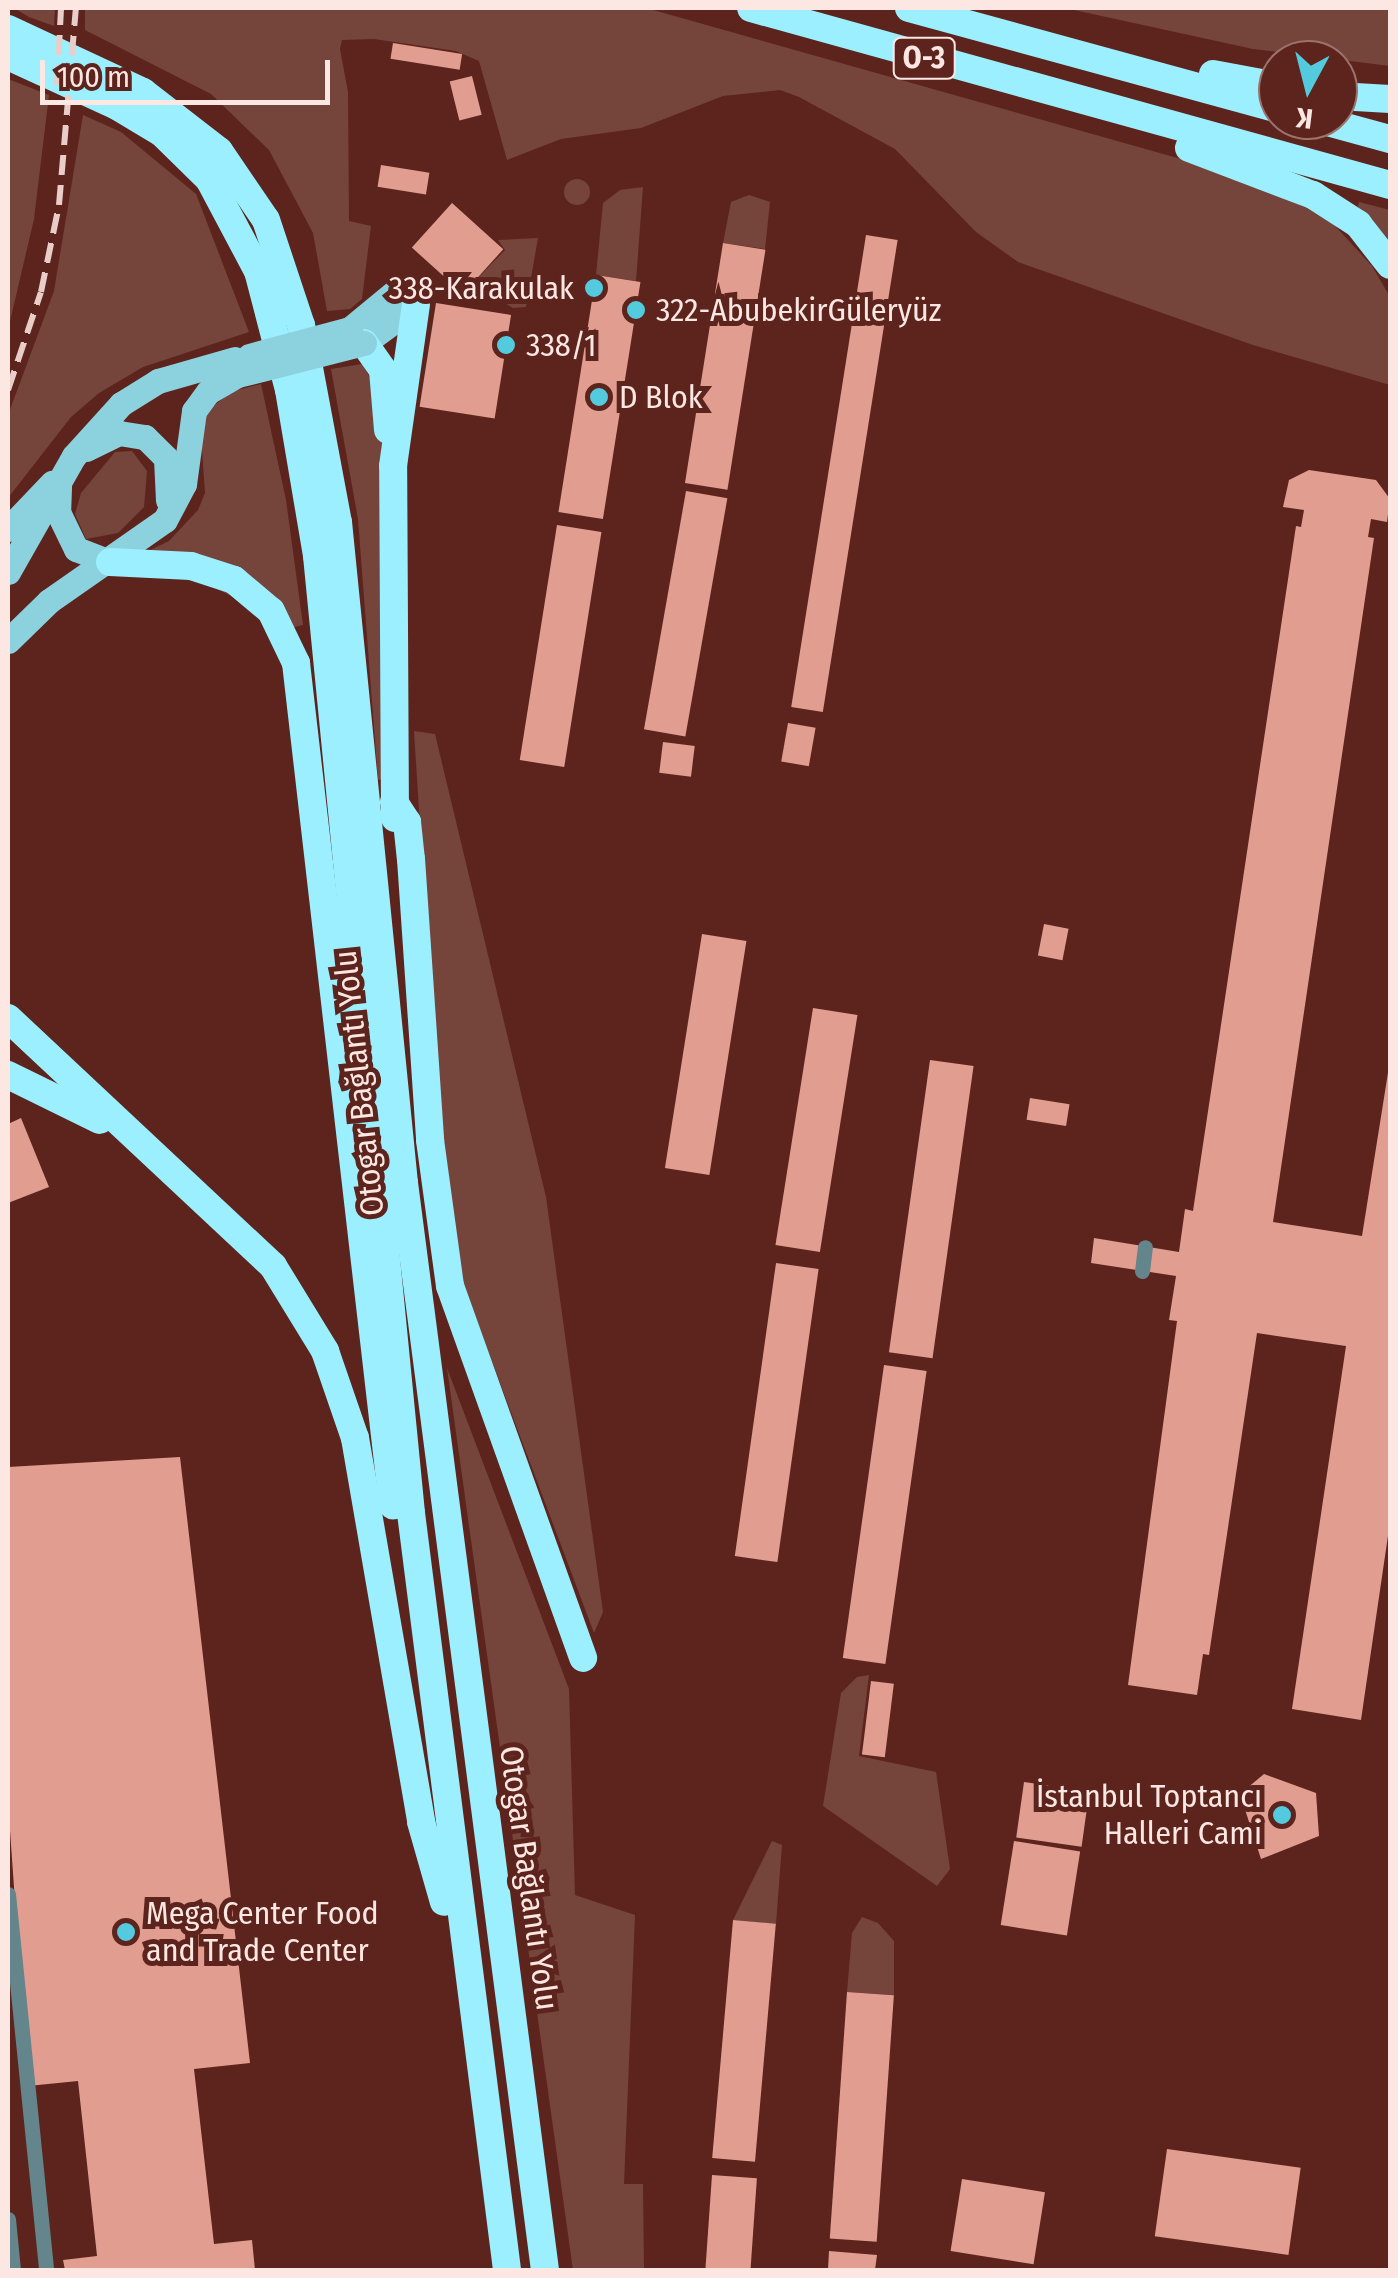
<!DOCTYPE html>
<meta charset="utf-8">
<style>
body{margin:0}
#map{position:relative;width:1398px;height:2278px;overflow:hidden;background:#5c241c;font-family:"Fira Sans Condensed",sans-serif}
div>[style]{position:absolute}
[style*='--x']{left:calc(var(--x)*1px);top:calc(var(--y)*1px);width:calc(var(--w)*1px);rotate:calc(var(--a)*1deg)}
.green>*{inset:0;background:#75453c}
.round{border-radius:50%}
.building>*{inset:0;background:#e29d91;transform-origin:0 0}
.street>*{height:15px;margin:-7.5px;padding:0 7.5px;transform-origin:7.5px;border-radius:7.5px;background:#64858b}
.primary>*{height:25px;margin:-12.5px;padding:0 12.5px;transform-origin:12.5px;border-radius:12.5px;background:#8cd1de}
.highway>*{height:28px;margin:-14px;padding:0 14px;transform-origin:14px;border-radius:14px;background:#9befff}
.rail>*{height:6px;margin-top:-3px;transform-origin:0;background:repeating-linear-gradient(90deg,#e8cdc9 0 20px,transparent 0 30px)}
.primary-bridge>*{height:25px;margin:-12.5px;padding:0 12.5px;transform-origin:12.5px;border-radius:12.5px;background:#8cd1de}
.dots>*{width:28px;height:28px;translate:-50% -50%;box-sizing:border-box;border:5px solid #5c241c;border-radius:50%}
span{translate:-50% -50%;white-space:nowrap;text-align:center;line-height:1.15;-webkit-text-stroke:10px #5c241c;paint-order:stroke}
.shield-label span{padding:2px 8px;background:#5c241c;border:2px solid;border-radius:8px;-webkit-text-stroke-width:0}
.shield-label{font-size:30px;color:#fde7e3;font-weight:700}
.poi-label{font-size:32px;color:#fde7e3}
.right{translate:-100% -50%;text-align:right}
.left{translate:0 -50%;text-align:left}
.street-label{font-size:32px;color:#fde7e3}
.frame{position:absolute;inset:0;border:10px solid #fde7e3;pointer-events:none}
.north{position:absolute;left:1258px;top:40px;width:100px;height:100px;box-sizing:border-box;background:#5c241c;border:2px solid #9c726c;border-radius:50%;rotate:187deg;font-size:28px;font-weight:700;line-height:40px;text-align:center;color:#fde7e3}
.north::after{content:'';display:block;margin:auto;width:35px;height:45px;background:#54cade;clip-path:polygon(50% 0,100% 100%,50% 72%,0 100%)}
.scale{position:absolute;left:40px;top:60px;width:290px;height:45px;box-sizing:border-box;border:5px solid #fde7e3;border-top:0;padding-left:12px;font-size:30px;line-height:35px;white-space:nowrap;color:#fde7e3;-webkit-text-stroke:8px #5c241c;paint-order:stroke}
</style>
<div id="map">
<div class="green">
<div style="clip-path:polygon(14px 8px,55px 8px,54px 26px,29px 17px)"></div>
<div style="clip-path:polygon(85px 8px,646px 8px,1213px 168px,1326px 216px,1372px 266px,1390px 297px,1390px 385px,1253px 345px,1018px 262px,976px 232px,895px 149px,799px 97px,780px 90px,723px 96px,641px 128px,561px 139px,507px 160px,479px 61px,456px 51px,374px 39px,342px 40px,340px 49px,348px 92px,349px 221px,371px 226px,362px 299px,350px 309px,327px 311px,313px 233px,269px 150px,211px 94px,85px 30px)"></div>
<div style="clip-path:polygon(1065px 8px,1390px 8px,1390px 66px,1253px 49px)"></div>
<div style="clip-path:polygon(8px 79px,49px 95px,34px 219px,8px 330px)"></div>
<div style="clip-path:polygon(83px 115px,121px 132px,196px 194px,249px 332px,143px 367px,99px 393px,71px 417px,8px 498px,8px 415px,54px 291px)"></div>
<div class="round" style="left:564px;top:179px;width:26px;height:26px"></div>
<div style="clip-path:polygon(643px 187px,636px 281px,596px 275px,603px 203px,620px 190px)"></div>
<div style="clip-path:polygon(749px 195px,770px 202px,765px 249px,723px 243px,731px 202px)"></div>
<div style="clip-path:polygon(1359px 202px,1390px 210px,1390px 244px,1357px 210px)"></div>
<div style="clip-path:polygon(538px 238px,526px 307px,513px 308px,473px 283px,505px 250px,498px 240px)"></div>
<div style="clip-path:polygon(362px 364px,382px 398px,385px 779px,378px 780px,358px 519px,331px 369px)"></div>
<div style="clip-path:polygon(261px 384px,286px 500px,303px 625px,294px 627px,144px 553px,169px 541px,198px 510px,205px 493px,200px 422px,208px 411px,230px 392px)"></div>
<div style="clip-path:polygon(132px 451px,147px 471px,144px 507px,118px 533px,86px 539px,75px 514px,81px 493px,115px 452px)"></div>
<div style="clip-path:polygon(414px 731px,435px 734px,546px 1197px,603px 1612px,594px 1633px,463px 1284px,438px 1107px)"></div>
<div style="clip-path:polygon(447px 1368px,569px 1689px,575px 1895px,635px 1915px,624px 2184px,643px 2184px,644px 2270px,573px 2270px)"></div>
<div style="clip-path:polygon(869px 1675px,859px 1756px,936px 1772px,950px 1869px,937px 1886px,823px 1806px,841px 1693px,857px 1677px)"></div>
<div style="clip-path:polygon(772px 1841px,782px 1845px,776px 1924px,733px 1920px)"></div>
<div style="clip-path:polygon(862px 1917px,878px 1923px,894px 1941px,894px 1995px,847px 1992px,852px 1933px)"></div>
</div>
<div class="building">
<div style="left:393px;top:43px;width:70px;height:16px;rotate:9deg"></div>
<div style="left:472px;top:76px;width:40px;height:23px;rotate:76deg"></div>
<div style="left:381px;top:165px;width:49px;height:22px;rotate:9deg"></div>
<div style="left:452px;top:203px;width:69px;height:60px;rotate:42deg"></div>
<div style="left:866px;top:235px;width:32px;height:478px;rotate:9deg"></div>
<div style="left:723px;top:243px;width:43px;height:243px;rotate:9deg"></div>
<div style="left:596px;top:275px;width:45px;height:240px;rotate:9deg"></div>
<div style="left:436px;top:303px;width:76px;height:105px;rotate:9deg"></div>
<div style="clip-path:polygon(1309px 470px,1376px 480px,1390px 499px,1387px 522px,1371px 519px,1368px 537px,1374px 538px,1273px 1222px,1362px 1236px,1390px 1060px,1390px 1522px,1361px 1720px,1292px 1709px,1346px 1346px,1304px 1340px,1257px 1333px,1209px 1655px,1203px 1654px,1197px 1695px,1128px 1685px,1177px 1321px,1169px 1320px,1176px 1276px,1091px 1263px,1094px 1238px,1179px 1252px,1185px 1209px,1193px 1211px,1296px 526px,1301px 527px,1304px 510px,1283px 507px,1289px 480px)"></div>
<div style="left:686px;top:491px;width:42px;height:242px;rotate:10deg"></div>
<div style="left:557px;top:525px;width:45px;height:238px;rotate:9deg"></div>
<div style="left:788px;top:723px;width:28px;height:39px;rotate:10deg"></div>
<div style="left:663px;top:742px;width:32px;height:31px;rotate:7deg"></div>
<div style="left:1044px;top:924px;width:25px;height:32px;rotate:11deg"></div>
<div style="left:702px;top:934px;width:45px;height:237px;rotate:9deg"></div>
<div style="left:813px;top:1008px;width:45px;height:240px;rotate:9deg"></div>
<div style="left:930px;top:1060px;width:44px;height:295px;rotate:8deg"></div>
<div style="left:1030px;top:1098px;width:40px;height:22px;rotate:9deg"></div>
<div style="clip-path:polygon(21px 1118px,49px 1187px,8px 1203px,8px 1124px)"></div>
<div style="left:776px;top:1263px;width:43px;height:296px;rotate:8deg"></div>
<div style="left:884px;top:1365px;width:43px;height:296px;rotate:8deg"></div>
<div style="clip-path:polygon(180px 1457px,250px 2063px,194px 2069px,214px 2244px,252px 2240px,255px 2270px,65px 2270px,63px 2260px,97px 2256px,78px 2081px,28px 2086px,8px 1802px,8px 1467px)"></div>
<div style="left:871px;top:1681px;width:23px;height:74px;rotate:7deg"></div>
<div style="clip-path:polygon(1264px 1774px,1316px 1793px,1319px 1836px,1261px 1859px,1240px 1794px)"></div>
<div style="left:1024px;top:1782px;width:66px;height:56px;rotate:8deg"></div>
<div style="left:1014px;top:1841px;width:67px;height:85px;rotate:9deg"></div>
<div style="left:733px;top:1920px;width:43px;height:239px;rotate:5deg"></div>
<div style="left:847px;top:1992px;width:47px;height:247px;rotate:4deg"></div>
<div style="left:1167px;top:2149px;width:135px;height:88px;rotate:8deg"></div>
<div style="left:712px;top:2175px;width:45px;height:95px;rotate:4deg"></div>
<div style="left:962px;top:2179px;width:84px;height:73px;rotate:9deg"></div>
<div style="clip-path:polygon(829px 2251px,877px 2255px,875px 2270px,828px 2270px)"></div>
</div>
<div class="street">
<div style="--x:1142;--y:1271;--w:24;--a:-83"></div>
<div style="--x:8;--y:1894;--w:378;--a:84.2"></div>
<div style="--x:8;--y:2219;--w:51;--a:84.4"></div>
</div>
<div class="primary">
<div style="--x:401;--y:287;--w:23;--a:50"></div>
<div style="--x:416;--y:305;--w:64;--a:143.8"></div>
<div style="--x:364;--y:343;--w:20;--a:-135"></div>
<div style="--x:350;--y:329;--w:66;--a:-39.5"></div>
<div style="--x:86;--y:449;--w:37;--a:-26"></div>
<div style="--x:119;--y:433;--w:26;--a:9"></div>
<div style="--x:145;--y:437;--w:30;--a:45"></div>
<div style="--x:166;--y:458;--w:42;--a:87.3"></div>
<div style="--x:59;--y:487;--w:25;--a:92"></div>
<div style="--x:58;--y:512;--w:41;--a:64.1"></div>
<div style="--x:76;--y:549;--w:36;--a:21"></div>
<div style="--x:8;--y:529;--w:64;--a:-46.3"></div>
<div style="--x:8;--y:572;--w:133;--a:-60.4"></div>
<div style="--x:74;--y:456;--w:70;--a:-47.9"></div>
<div style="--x:121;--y:404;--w:44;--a:-31.9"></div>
<div style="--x:158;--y:381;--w:80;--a:-15.9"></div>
<div style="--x:8;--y:641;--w:57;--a:-44.3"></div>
<div style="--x:49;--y:601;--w:141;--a:-34.9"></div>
<div style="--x:165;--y:520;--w:41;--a:-62.2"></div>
<div style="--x:184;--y:484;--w:74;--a:-82.2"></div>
<div style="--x:194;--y:411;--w:24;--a:-54"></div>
<div style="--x:208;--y:392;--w:34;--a:-30"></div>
</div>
<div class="highway">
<div style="--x:751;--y:8;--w:663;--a:15.48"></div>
<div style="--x:909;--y:8;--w:383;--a:15.3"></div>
<div style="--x:8;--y:29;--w:149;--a:25"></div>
<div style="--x:143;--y:92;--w:96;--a:37.8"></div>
<div style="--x:219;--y:151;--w:83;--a:55.7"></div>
<div style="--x:266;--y:220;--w:111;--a:71.6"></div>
<div style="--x:301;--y:325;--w:200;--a:79.4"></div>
<div style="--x:338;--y:522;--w:664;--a:84.3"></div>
<div style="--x:404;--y:1183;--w:1096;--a:82.61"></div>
<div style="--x:8;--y:56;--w:120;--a:24.6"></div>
<div style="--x:117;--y:106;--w:52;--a:31"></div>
<div style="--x:162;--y:133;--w:66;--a:44.4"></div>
<div style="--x:209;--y:179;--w:104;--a:62"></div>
<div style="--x:258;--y:271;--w:123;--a:75.4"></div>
<div style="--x:289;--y:390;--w:168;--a:80.4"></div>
<div style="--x:317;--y:556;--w:962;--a:84.39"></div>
<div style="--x:411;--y:1513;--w:763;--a:82.77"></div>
<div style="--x:1213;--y:74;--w:66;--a:10.5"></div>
<div style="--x:1338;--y:96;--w:52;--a:3.3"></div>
<div style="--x:1320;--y:120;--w:73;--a:15.2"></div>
<div style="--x:1189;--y:148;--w:133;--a:20.8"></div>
<div style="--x:1313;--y:195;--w:54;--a:32.8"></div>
<div style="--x:1358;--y:224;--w:52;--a:52"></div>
<div style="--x:364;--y:343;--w:33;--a:55"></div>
<div style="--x:383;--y:370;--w:60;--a:85.2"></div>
<div style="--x:110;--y:562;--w:81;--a:2.8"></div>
<div style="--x:191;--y:566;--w:45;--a:18"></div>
<div style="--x:234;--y:580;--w:48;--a:40"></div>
<div style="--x:271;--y:611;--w:58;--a:64.3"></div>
<div style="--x:296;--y:663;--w:848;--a:83.43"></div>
<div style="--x:394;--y:802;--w:24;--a:57"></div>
<div style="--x:407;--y:822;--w:37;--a:84"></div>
<div style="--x:411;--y:859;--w:282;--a:86.1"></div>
<div style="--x:430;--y:1140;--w:147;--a:82.2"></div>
<div style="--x:450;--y:1286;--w:395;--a:70.3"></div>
<div style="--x:395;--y:818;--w:352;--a:-90.3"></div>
<div style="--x:393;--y:466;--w:163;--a:-81.9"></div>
<div style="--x:8;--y:1018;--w:363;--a:43.1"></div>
<div style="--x:273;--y:1266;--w:100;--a:58.5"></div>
<div style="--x:325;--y:1351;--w:92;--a:71"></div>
<div style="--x:355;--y:1438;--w:390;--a:80.2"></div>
<div style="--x:421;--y:1822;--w:83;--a:74"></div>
<div style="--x:8;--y:1075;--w:102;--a:26.1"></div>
</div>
<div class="rail">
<div style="--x:57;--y:85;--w:77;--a:-87"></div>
<div style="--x:8;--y:390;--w:103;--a:-71.4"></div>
<div style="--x:41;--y:292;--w:89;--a:-78.3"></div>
<div style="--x:59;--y:205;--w:198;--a:-85.1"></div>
</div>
<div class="primary-bridge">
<div style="--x:249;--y:356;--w:105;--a:-15"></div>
<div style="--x:238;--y:375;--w:130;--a:-14.3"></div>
</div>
<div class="dots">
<div style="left:594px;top:288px;background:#54cade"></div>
<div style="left:636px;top:310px;background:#54cade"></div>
<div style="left:506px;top:345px;background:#54cade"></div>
<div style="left:599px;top:397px;background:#54cade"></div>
<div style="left:1282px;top:1815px;background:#54cade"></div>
<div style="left:126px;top:1932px;background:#54cade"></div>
</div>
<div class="shield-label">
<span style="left:924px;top:58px">O-3</span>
</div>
<div class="poi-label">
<span class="right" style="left:574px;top:288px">338-Karakulak</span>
<span class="left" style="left:656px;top:310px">322-AbubekirGüleryüz</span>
<span class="left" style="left:526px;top:345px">338/1</span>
<span class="left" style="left:619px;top:397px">D Blok</span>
<span class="right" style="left:1262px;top:1815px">İstanbul Toptancı<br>Halleri Cami</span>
<span class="left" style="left:146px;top:1932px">Mega Center Food<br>and Trade Center</span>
</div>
<div class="street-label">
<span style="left:359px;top:1083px;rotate:-96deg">Otogar Bağlantı Yolu</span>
<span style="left:529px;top:1878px;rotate:82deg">Otogar Bağlantı Yolu</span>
</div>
<div class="frame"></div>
<div class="north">K</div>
<div class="scale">100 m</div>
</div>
